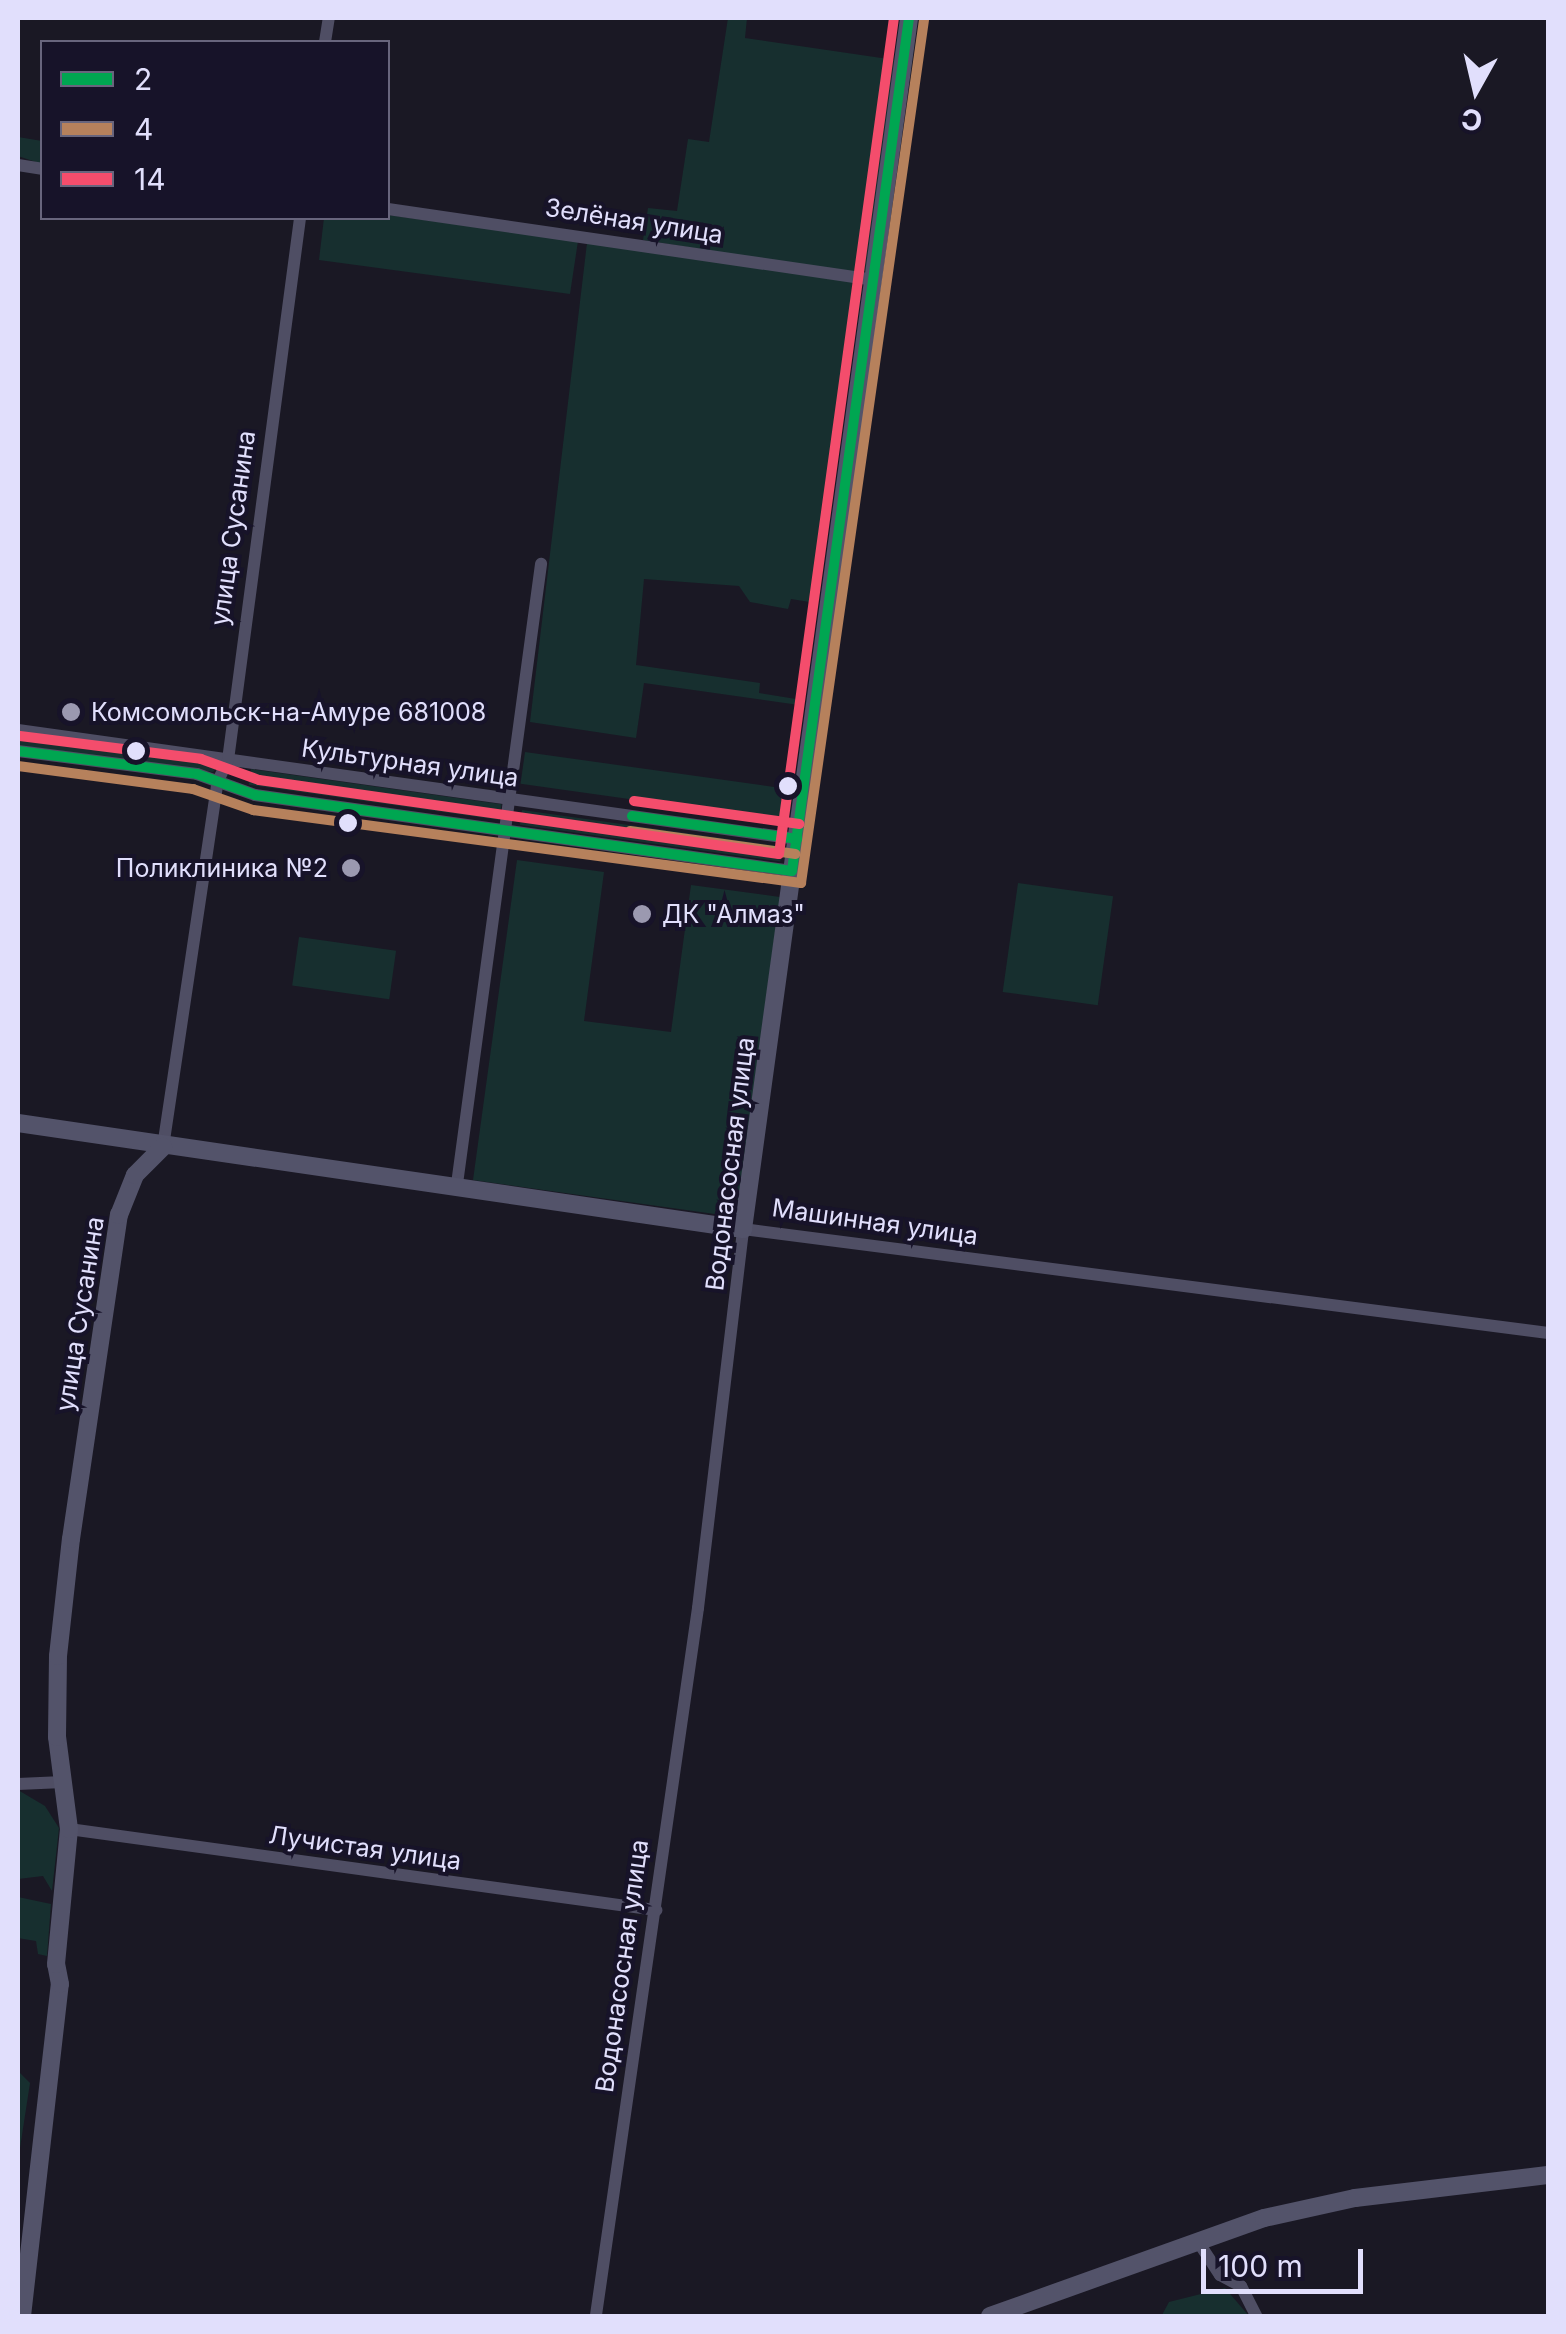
<!DOCTYPE html>
<meta charset="utf-8">
<style>
body{margin:0}
#map{position:relative;width:1566px;height:2334px;overflow:hidden;background:#1a1824;font-family:Inter,sans-serif}
div>[style]{position:absolute}
[style*='--x']{left:calc(var(--x)*1px);top:calc(var(--y)*1px);width:calc(var(--w)*1px);rotate:calc(var(--a)*1deg)}
.green>*{inset:0;background:#172f2f;transform-origin:0 0}
.street>*{height:12px;margin:-6px;padding:0 6px;transform-origin:6px;border-radius:6px;background:#4f4e64}
.secondary>*{height:18px;margin:-9px;padding:0 9px;transform-origin:9px;border-radius:9px;background:#53536a}
.bus-1>*{height:10px;margin:-5px;padding:0 5px;transform-origin:5px;border-radius:5px;background:#00a651}
.bus-2>*{height:10px;margin:-5px;padding:0 5px;transform-origin:5px;border-radius:5px;background:#b6815c}
.bus-3>*{height:10px;margin:-5px;padding:0 5px;transform-origin:5px;border-radius:5px;background:#f44d6c}
.dots>*{width:28px;height:28px;translate:-50% -50%;box-sizing:border-box;border:5px solid #171329;border-radius:50%}
span{translate:-50% -50%;white-space:nowrap;text-align:center;line-height:1.15;-webkit-text-stroke:8px #171329;paint-order:stroke}
.street-label{font-size:25px;color:#e1dffc}
.poi-label{font-size:25px;color:#e1dffc}
.left{translate:0 -50%;text-align:left}
.right{translate:-100% -50%;text-align:right}
.frame{position:absolute;inset:0;border:20px solid #e1dffc;pointer-events:none}
.legend{position:absolute;left:40px;top:40px;width:350px;height:180px;box-sizing:border-box;background:#171329;border:2px solid #68657d;margin:0;padding:12px 18px;list-style:none;font-size:30px;color:#e1dffc}
.legend li{display:flex;align-items:center;gap:20px;height:50px}
.legend b{width:50px;border:2px solid #68657d}
.north{position:absolute;left:1426px;top:40px;width:100px;height:100px;-webkit-text-stroke:8px #171329;paint-order:stroke;rotate:188deg;font-size:28px;font-weight:700;line-height:40px;text-align:center;color:#e1dffc}
.north::after{content:'';display:block;margin:auto;width:35px;height:45px;background:#e1dffc;clip-path:polygon(50% 0,100% 100%,50% 72%,0 100%)}
.scale{position:absolute;left:1201px;top:2249px;width:162px;height:45px;box-sizing:border-box;border:5px solid #e1dffc;border-top:0;padding-left:12px;font-size:30px;line-height:35px;white-space:nowrap;color:#e1dffc;-webkit-text-stroke:8px #171329;paint-order:stroke}
</style>
<div id="map">
<div class="green">
<div style="clip-path:polygon(728px 18px,747px 18px,745px 38px,895px 60px,868px 270px,859px 274px,643px 240px,648px 208px,677px 211px,688px 139px,709px 142px)"></div>
<div style="clip-path:polygon(18px 137px,42px 141px,42px 164px,18px 156px)"></div>
<div style="clip-path:polygon(388px 215px,578px 241px,570px 294px,319px 260px,324px 218px)"></div>
<div style="clip-path:polygon(587px 243px,856px 282px,862px 290px,816px 603px,791px 599px,788px 609px,750px 602px,739px 586px,644px 579px,636px 665px,760px 683px,759px 693px,796px 699px,802px 689px,799px 705px,644px 683px,636px 738px,530px 722px)"></div>
<div style="clip-path:polygon(18px 734px,215px 762px,219px 765px,213px 772px,18px 745px)"></div>
<div style="left:525px;top:752px;width:265px;height:32px;rotate:8deg"></div>
<div style="left:251px;top:769px;width:253px;height:16px;rotate:8deg"></div>
<div style="left:522px;top:810px;width:263px;height:15px;rotate:8deg"></div>
<div style="clip-path:polygon(517px 860px,604px 872px,584px 1021px,671px 1032px,691px 885px,780px 897px,736px 1217px,473px 1180px)"></div>
<div style="left:1018px;top:883px;width:96px;height:110px;rotate:8deg"></div>
<div style="left:299px;top:937px;width:98px;height:49px;rotate:8deg"></div>
<div style="clip-path:polygon(18px 1790px,45px 1806px,59px 1828px,52px 1891px,43px 1876px,18px 1879px)"></div>
<div style="clip-path:polygon(18px 1897px,51px 1904px,47px 1956px,38px 1954px,36px 1941px,18px 1938px)"></div>
<div style="clip-path:polygon(18px 2071px,30px 2083px,18px 2161px)"></div>
<div style="clip-path:polygon(1225px 2288px,1249px 2316px,1162px 2315px,1169px 2302px)"></div>
</div>
<div class="street">
<div style="--x:325;--y:42;--w:24;--a:-81"></div>
<div style="--x:18;--y:165;--w:24;--a:9"></div>
<div style="--x:388;--y:209;--w:490;--a:8.3"></div>
<div style="--x:18;--y:730;--w:787;--a:7.97"></div>
<div style="--x:18;--y:751;--w:180;--a:7.3"></div>
<div style="--x:197;--y:774;--w:62;--a:19.9"></div>
<div style="--x:255;--y:795;--w:542;--a:8.06"></div>
<div style="--x:163;--y:1147;--w:370;--a:-81.5"></div>
<div style="--x:218;--y:781;--w:23;--a:-65"></div>
<div style="--x:228;--y:760;--w:547;--a:-82.43"></div>
<div style="--x:457;--y:1184;--w:626;--a:-82.28"></div>
<div style="--x:18;--y:1784;--w:45;--a:-2.5"></div>
<div style="--x:69;--y:1829;--w:593;--a:7.86"></div>
<div style="--x:1197;--y:2240;--w:42;--a:56.7"></div>
<div style="--x:1220;--y:2275;--w:24;--a:28"></div>
<div style="--x:1241;--y:2286;--w:34;--a:63"></div>
<div style="--x:596;--y:2315;--w:714;--a:-81.79"></div>
<div style="--x:698;--y:1608;--w:382;--a:-83.2"></div>
<div style="--x:743;--y:1229;--w:812;--a:7.36"></div>
</div>
<div class="secondary">
<div style="--x:18;--y:1123;--w:733;--a:8.32"></div>
<div style="--x:743;--y:1229;--w:1222;--a:-82.19"></div>
<div style="--x:22;--y:2316;--w:334;--a:-83.5"></div>
<div style="--x:60;--y:1984;--w:20;--a:-101"></div>
<div style="--x:56;--y:1964;--w:136;--a:-84.5"></div>
<div style="--x:69;--y:1829;--w:93;--a:-97.4"></div>
<div style="--x:57;--y:1737;--w:81;--a:-89.3"></div>
<div style="--x:58;--y:1656;--w:118;--a:-83.7"></div>
<div style="--x:71;--y:1539;--w:328;--a:-81.6"></div>
<div style="--x:119;--y:1215;--w:43;--a:-68.2"></div>
<div style="--x:135;--y:1175;--w:40;--a:-45"></div>
<div style="--x:990;--y:2316;--w:291;--a:-19.7"></div>
<div style="--x:1264;--y:2218;--w:93;--a:-12.4"></div>
<div style="--x:1355;--y:2198;--w:194;--a:-6.8"></div>
</div>
<div class="bus-1">
<div style="--x:18;--y:751;--w:180;--a:7.3"></div>
<div style="--x:197;--y:774;--w:62;--a:19.9"></div>
<div style="--x:255;--y:795;--w:542;--a:8.06"></div>
<div style="--x:792;--y:871;--w:861;--a:-82.19"></div>
<div style="--x:632;--y:816;--w:167;--a:7.9"></div>
</div>
<div class="bus-2">
<div style="--x:18;--y:766;--w:177;--a:7.5"></div>
<div style="--x:193;--y:789;--w:64;--a:19.3"></div>
<div style="--x:253;--y:810;--w:553;--a:7.59"></div>
<div style="--x:801;--y:883;--w:872;--a:-81.89"></div>
<div style="--x:630;--y:831;--w:167;--a:7.9"></div>
</div>
<div class="bus-3">
<div style="--x:20;--y:736;--w:182;--a:7.2"></div>
<div style="--x:201;--y:759;--w:62;--a:19.9"></div>
<div style="--x:259;--y:780;--w:525;--a:8.1"></div>
<div style="--x:779;--y:854;--w:844;--a:-82.17"></div>
<div style="--x:634;--y:801;--w:167;--a:7.9"></div>
</div>
<div class="dots">
<div style="left:71px;top:712px;background:#9b99b0"></div>
<div style="left:136px;top:751px;background:#e1dffc"></div>
<div style="left:788px;top:786px;background:#e1dffc"></div>
<div style="left:348px;top:823px;background:#e1dffc"></div>
<div style="left:351px;top:868px;background:#9b99b0"></div>
<div style="left:642px;top:914px;background:#9b99b0"></div>
</div>
<div class="street-label">
<span style="left:634px;top:221px;rotate:9deg">Зелёная улица</span>
<span style="left:233px;top:528px;rotate:-82deg">улица Сусанина</span>
<span style="left:410px;top:763px;rotate:8deg">Культурная улица</span>
<span style="left:730px;top:1164px;rotate:-83deg">Водонасосная улица</span>
<span style="left:875px;top:1222px;rotate:8deg">Машинная улица</span>
<span style="left:80px;top:1314px;rotate:-81deg">улица Сусанина</span>
<span style="left:365px;top:1848px;rotate:8deg">Лучистая улица</span>
<span style="left:622px;top:1966px;rotate:-82deg">Водонасосная улица</span>
</div>
<div class="poi-label">
<span class="left" style="left:91px;top:712px">Комсомольск-на-Амуре 681008</span>
<span class="right" style="left:328px;top:868px">Поликлиника №2</span>
<span class="left" style="left:662px;top:914px">ДК "Алмаз"</span>
</div>
<div class="frame"></div>
<ul class="legend">
<li><b style="height:12px;background:#00a651"></b>2</li>
<li><b style="height:12px;background:#b6815c"></b>4</li>
<li><b style="height:12px;background:#f44d6c"></b>14</li>
</ul>
<div class="north">С</div>
<div class="scale">100 m</div>
</div>
